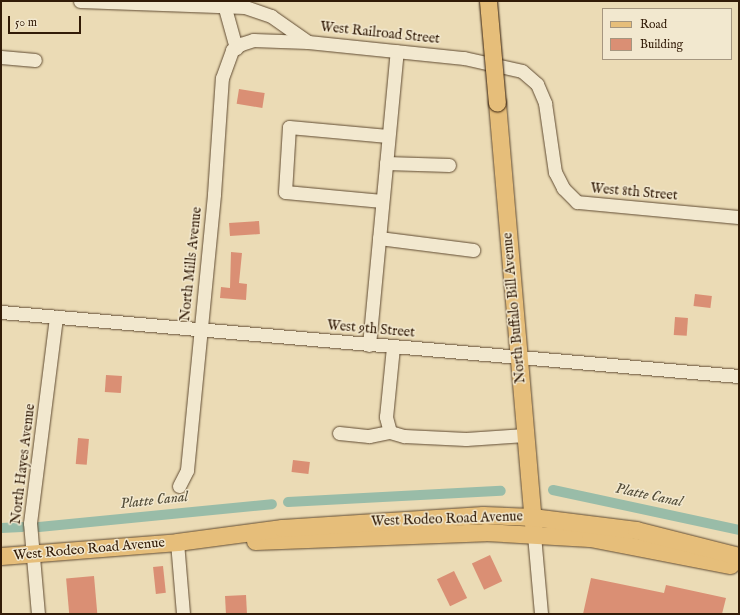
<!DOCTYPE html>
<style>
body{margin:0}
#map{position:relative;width:740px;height:615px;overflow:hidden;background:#ebdbb5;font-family:"IM FELL English",serif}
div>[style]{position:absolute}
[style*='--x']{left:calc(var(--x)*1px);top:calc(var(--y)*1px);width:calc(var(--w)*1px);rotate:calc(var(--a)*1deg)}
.canal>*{height:10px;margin:-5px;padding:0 5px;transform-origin:5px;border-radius:5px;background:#99bca8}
.building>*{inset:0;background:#da8f74;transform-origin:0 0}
.roads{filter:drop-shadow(0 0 1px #604b32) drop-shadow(0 0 1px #604b32)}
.minor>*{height:13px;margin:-6.5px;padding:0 6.5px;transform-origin:6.5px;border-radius:6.5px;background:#f2e8cf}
.major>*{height:17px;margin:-8.5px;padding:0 8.5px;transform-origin:8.5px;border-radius:8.5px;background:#e6be7a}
.bridges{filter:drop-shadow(0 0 1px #321b07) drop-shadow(0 0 1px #321b07)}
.major-bridge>*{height:17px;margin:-8.5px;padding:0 8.5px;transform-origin:8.5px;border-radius:8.5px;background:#e6be7a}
span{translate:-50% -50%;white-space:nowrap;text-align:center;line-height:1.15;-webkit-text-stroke:3px #f2e8cf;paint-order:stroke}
.street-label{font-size:14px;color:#321b07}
.water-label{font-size:15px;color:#514b37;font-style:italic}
.frame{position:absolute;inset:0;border:2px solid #321b07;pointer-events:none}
.legend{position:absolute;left:602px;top:8px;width:130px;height:52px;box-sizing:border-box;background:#f2e8cf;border:1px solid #a5967f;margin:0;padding:5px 7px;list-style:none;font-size:12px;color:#321b07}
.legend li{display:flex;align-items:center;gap:8px;height:20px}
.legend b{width:20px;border:1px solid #a5967f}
.scale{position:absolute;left:8px;top:16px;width:73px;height:18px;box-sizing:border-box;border:2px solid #321b07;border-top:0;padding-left:5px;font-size:12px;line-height:14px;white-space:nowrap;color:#321b07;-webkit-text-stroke:3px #f2e8cf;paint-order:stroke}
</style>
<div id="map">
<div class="canal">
<div style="--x:553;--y:490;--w:190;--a:12.1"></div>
<div style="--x:288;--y:502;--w:213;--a:-3"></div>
<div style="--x:39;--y:527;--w:234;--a:-5.6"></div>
<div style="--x:1;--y:528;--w:21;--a:-3"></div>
</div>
<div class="building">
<div style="left:239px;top:89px;width:26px;height:15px;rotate:9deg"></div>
<div style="left:259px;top:221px;width:13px;height:30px;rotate:86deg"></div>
<div style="clip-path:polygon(231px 252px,242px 253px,239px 283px,247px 284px,246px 300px,220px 298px,221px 287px,230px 288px)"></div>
<div style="left:695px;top:294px;width:17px;height:12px;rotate:7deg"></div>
<div style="left:675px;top:317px;width:13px;height:18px;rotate:4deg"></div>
<div style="left:106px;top:375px;width:16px;height:17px;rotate:4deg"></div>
<div style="left:78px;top:438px;width:11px;height:26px;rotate:5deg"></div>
<div style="left:293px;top:460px;width:17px;height:12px;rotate:7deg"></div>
<div style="left:490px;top:555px;width:29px;height:20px;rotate:65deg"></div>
<div style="left:163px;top:566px;width:27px;height:10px;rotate:84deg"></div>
<div style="left:454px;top:571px;width:30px;height:19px;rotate:64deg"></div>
<div style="left:94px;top:576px;width:38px;height:28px;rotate:85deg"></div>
<div style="clip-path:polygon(591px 578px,664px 593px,666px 585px,726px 598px,722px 614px,583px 614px)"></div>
<div style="left:246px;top:595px;width:19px;height:21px;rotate:87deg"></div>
</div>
<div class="roads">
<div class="minor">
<div style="--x:80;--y:1;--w:165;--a:2.1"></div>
<div style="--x:245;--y:7;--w:28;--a:19"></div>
<div style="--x:271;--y:16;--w:45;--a:35.1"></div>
<div style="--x:223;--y:1;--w:49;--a:74.5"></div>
<div style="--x:1;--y:57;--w:34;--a:5"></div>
<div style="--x:386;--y:163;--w:63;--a:1.8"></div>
<div style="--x:382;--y:201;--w:97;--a:-174.7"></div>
<div style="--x:285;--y:192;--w:65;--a:-86.5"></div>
<div style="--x:289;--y:127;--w:99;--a:5.2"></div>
<div style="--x:379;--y:238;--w:95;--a:7.3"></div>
<div style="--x:1;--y:312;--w:741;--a:4.96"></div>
<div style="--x:369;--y:345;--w:295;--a:-84.6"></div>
<div style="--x:390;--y:432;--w:16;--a:-105"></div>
<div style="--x:386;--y:417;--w:70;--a:-84.3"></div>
<div style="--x:339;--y:433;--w:30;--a:6"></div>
<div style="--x:369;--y:436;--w:21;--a:-11"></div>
<div style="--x:390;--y:432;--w:15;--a:16"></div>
<div style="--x:404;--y:436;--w:62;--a:2.8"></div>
<div style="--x:466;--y:439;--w:59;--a:-3.9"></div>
<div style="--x:179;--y:486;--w:18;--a:-63"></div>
<div style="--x:187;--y:470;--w:277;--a:-84.4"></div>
<div style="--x:214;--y:194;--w:116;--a:-86.1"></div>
<div style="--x:222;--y:78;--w:30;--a:-70"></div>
<div style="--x:232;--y:50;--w:11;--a:-34"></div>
<div style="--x:241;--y:44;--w:13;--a:-18"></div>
<div style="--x:253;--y:40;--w:55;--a:2.1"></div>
<div style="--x:308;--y:42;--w:157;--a:5.9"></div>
<div style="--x:464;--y:58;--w:59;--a:12.6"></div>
<div style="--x:522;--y:71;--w:20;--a:41"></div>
<div style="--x:537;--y:84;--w:21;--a:67"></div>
<div style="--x:545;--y:103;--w:70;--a:81.8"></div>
<div style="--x:555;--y:172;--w:18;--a:63"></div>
<div style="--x:563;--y:188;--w:20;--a:45"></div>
<div style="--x:577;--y:202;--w:163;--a:5.3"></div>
<div style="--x:534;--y:535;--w:79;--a:84.9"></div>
<div style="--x:177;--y:542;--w:72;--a:85.2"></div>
<div style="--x:38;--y:614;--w:91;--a:-95"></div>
<div style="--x:30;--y:523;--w:208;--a:-82.8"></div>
</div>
<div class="major">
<div style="--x:497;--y:103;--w:426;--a:85.1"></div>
<div style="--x:255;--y:541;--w:230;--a:-2.2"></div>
<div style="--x:485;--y:532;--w:105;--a:3.3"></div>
<div style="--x:590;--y:538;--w:143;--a:10.9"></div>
<div style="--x:1;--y:556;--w:177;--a:-4.5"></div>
<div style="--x:177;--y:542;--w:106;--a:-7.6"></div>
<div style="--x:282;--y:528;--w:201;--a:-3.7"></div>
<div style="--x:483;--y:515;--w:49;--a:2.3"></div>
<div style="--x:532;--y:517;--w:105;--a:7.1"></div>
<div style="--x:636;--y:530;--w:106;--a:14.2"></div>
</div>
</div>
<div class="bridges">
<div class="major-bridge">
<div style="--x:488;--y:1;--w:102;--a:85"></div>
</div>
</div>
<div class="street-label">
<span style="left:380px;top:33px;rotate:6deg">West Railroad Street</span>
<span style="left:634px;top:192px;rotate:5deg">West 8th Street</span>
<span style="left:191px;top:264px;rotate:-84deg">North Mills Avenue</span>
<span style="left:514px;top:308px;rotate:-95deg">North Buffalo Bill Avenue</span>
<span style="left:371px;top:329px;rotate:5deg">West 9th Street</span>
<span style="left:23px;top:464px;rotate:-83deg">North Hayes Avenue</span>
<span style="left:447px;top:519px;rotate:-2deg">West Rodeo Road Avenue</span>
<span style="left:89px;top:549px;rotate:-5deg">West Rodeo Road Avenue</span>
</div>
<div class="water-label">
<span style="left:649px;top:495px;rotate:12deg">Platte Canal</span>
<span style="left:154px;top:500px;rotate:-6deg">Platte Canal</span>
</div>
<div class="frame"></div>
<ul class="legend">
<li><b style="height:5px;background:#e6be7a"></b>Road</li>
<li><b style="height:11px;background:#da8f74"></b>Building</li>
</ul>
<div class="scale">50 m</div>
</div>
